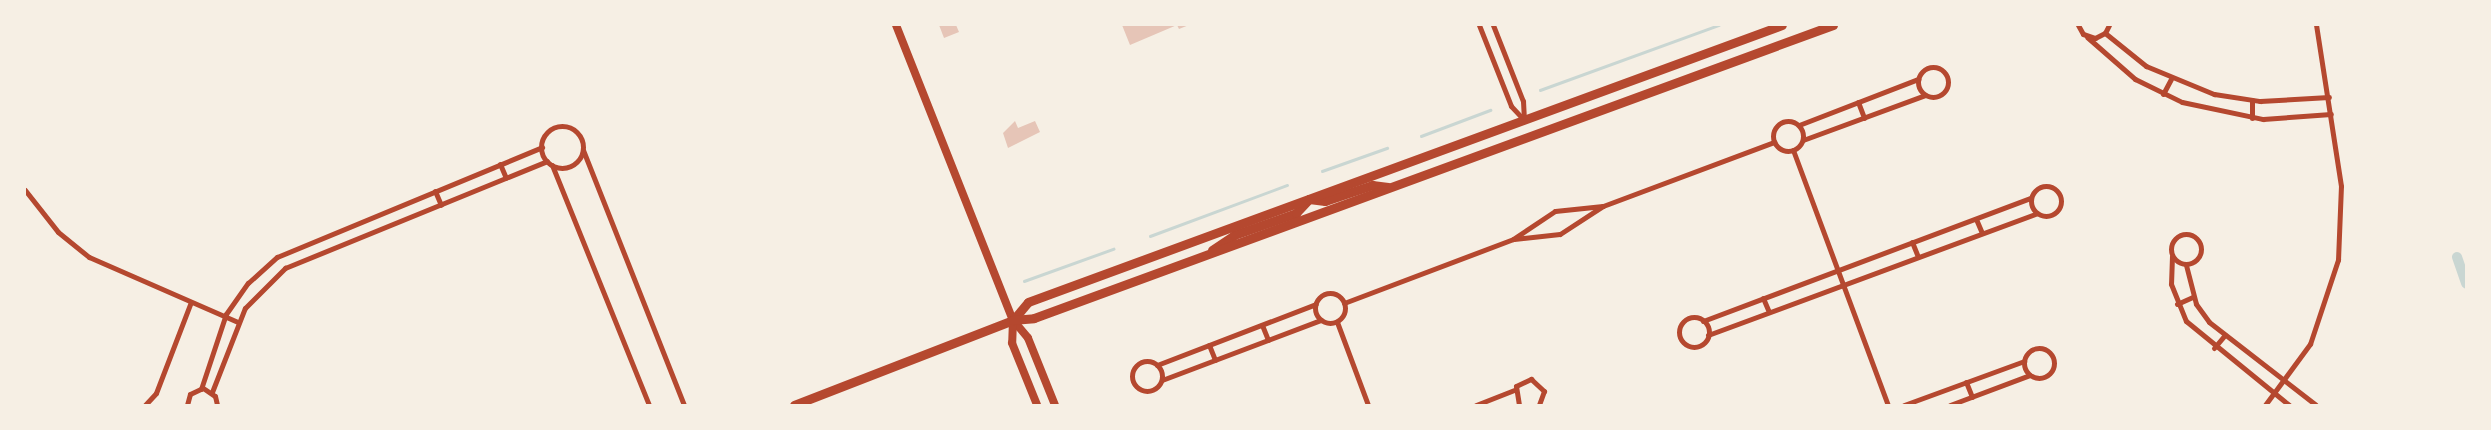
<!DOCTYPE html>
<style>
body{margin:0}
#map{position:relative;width:2491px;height:430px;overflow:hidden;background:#f6efe4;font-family:"Open Sans",sans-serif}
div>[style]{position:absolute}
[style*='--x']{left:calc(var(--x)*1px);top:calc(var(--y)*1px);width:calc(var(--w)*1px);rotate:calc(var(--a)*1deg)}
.stream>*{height:2.5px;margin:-1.25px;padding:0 1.25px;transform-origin:1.25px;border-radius:1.25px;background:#c9d6d2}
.canal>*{height:10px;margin:-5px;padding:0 5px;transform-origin:5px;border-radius:5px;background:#c9d6d2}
.building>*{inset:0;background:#e6c5b7}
.minor>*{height:5px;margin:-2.5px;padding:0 2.5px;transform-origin:2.5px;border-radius:2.5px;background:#b5482f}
.minor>.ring{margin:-2.5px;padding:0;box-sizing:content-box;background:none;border:5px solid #b5482f;border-radius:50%}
.secondary>*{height:8px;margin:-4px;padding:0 4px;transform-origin:4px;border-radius:4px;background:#b5482f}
.primary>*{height:9px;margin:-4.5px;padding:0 4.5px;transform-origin:4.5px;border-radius:4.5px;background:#b5482f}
span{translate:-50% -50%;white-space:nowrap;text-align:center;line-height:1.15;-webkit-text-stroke:4px #f6efe4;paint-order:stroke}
.frame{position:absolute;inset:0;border:26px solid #f6efe4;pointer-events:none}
</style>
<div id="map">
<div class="stream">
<div style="--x:1540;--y:90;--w:190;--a:-20"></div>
<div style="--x:1421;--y:136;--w:74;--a:-20.6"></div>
<div style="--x:1322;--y:171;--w:69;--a:-19.5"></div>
<div style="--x:1150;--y:236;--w:146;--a:-20.4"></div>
<div style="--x:1024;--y:281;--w:95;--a:-19.8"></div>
</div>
<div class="canal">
<div style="--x:2457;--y:257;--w:28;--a:71"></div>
</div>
<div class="building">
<div style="clip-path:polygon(939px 25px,956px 25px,959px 32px,944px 38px)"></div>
<div style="clip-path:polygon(1122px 25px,1189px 25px,1179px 29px,1177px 25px,1130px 45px)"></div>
<div style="clip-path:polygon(1015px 121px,1018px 128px,1035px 121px,1040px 132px,1008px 148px,1003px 133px)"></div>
</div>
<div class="minor">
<div style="--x:1479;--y:25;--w:87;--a:68.4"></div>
<div style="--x:1511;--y:106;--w:19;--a:47"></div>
<div style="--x:1493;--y:25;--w:82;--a:68.5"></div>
<div style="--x:1523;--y:101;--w:19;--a:87"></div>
<div style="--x:2078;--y:25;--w:10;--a:61"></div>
<div style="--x:2083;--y:34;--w:13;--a:18"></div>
<div style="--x:2095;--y:38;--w:11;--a:-27"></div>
<div style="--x:2105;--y:33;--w:9;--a:-63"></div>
<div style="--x:2105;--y:33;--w:53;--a:38.8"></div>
<div style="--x:2146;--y:66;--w:74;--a:22.4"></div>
<div style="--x:2214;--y:94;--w:47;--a:8.7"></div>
<div style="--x:2260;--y:101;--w:69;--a:-3.3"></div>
<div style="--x:2087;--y:37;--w:64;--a:41.2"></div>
<div style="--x:2135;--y:79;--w:52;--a:26.1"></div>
<div style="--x:2182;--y:102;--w:83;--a:11.9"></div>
<div style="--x:2263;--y:119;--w:68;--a:-4.2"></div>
<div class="ring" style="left:1918px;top:67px;width:25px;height:25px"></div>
<div style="--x:2163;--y:94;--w:17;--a:-62"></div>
<div style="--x:1858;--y:102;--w:17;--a:69"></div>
<div style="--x:2252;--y:118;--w:18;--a:-90"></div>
<div class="ring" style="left:1773px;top:121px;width:25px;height:25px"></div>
<div style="--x:1799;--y:125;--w:128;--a:-21.1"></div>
<div class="ring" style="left:541px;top:126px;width:37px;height:37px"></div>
<div style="--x:1803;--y:140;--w:130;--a:-20.2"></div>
<div style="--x:583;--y:150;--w:274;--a:68.4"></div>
<div style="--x:1793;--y:150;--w:272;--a:69.6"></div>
<div style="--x:500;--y:164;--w:15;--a:67"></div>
<div style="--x:552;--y:165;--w:259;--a:68"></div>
<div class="ring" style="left:2031px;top:186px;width:25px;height:25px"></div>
<div style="--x:25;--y:190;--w:53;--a:51.8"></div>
<div style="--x:58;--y:232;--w:40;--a:39"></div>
<div style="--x:89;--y:257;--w:163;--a:23.6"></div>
<div style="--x:435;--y:191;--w:15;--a:67"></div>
<div style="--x:1976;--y:219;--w:15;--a:67"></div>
<div class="ring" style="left:2171px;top:234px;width:25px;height:25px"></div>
<div style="--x:1514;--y:239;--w:46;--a:-6.2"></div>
<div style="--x:1560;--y:234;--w:51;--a:-33.1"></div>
<div style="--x:1912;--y:242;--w:16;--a:68"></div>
<div style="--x:2172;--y:256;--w:28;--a:92"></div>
<div style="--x:2171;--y:284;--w:40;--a:68"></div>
<div style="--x:2186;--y:321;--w:133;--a:39.2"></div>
<div style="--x:2186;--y:265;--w:40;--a:75.6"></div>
<div style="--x:2196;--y:304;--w:22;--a:54"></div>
<div style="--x:2209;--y:322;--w:135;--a:37.8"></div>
<div class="ring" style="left:1315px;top:293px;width:25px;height:25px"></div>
<div style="--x:1763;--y:298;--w:15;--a:67"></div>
<div style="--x:1344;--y:303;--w:181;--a:-20.7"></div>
<div style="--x:1513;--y:239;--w:50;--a:-33.7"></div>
<div style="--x:1555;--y:211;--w:48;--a:-5.9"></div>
<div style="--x:1603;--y:206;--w:183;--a:-20.5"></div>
<div style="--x:2177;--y:304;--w:17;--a:-24"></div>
<div class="ring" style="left:1679px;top:317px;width:25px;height:25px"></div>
<div style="--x:1703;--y:321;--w:350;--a:-20.6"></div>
<div style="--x:1337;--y:322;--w:89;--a:69.5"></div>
<div style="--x:1262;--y:325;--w:16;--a:68"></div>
<div style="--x:1708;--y:335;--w:351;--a:-20.3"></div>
<div style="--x:1209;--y:345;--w:16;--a:68"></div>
<div class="ring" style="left:2024px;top:348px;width:25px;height:25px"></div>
<div style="--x:2214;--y:348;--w:17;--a:-50"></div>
<div class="ring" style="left:1132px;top:361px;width:25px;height:25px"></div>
<div style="--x:1157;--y:365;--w:170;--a:-21"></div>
<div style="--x:1162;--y:380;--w:170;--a:-20.7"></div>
<div style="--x:1966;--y:382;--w:16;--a:68"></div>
<div style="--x:201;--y:389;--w:79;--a:-71.6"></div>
<div style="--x:226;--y:314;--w:38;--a:-55"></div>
<div style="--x:248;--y:283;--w:39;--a:-42"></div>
<div style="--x:277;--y:257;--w:287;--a:-22.5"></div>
<div style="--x:212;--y:392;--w:90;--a:-68.6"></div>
<div style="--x:245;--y:308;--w:57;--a:-45"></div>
<div style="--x:285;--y:268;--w:283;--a:-22.2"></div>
<div style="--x:145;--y:405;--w:16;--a:-47"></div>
<div style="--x:156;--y:393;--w:97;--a:-69"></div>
<div style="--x:187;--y:405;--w:11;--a:-75"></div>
<div style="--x:190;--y:394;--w:14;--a:-25"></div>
<div style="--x:203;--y:388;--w:14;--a:34"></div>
<div style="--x:215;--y:396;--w:9;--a:77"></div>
<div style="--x:1476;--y:405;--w:41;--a:-21.5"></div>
<div style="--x:1519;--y:405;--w:19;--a:-99"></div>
<div style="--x:1516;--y:386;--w:17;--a:-25"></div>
<div style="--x:1531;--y:379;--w:18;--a:43"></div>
<div style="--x:1544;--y:391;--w:15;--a:110"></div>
<div style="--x:1904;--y:405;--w:128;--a:-20.1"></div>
<div style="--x:1950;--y:405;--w:85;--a:-20.6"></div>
<div style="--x:2265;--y:405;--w:76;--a:-53.6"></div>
<div style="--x:2310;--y:344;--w:89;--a:-71.6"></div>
<div style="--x:2338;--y:260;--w:74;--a:-87.7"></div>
<div style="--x:2341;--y:186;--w:163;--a:-98.8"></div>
</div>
<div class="secondary">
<div style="--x:896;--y:25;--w:317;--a:68.4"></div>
<div style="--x:1013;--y:320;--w:23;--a:50"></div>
<div style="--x:1028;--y:338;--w:72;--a:68.1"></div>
<div style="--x:1013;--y:320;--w:23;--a:92"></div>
<div style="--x:1012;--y:343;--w:67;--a:68"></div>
</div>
<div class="primary">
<div style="--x:1309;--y:199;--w:16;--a:7"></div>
<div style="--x:1325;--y:201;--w:50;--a:-18.8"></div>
<div style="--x:1372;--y:185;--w:16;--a:7"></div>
<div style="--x:1212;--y:250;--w:27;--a:-34"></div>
<div style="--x:1234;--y:235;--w:66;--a:-19.5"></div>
<div style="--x:1296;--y:213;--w:19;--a:-47"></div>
<div style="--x:1013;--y:320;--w:23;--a:-50"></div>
<div style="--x:1028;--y:302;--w:803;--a:-20.17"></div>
<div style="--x:794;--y:405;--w:235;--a:-21.2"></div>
<div style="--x:1013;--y:320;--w:21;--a:-5"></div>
<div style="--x:1034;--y:318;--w:851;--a:-20.14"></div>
</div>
<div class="frame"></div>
</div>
